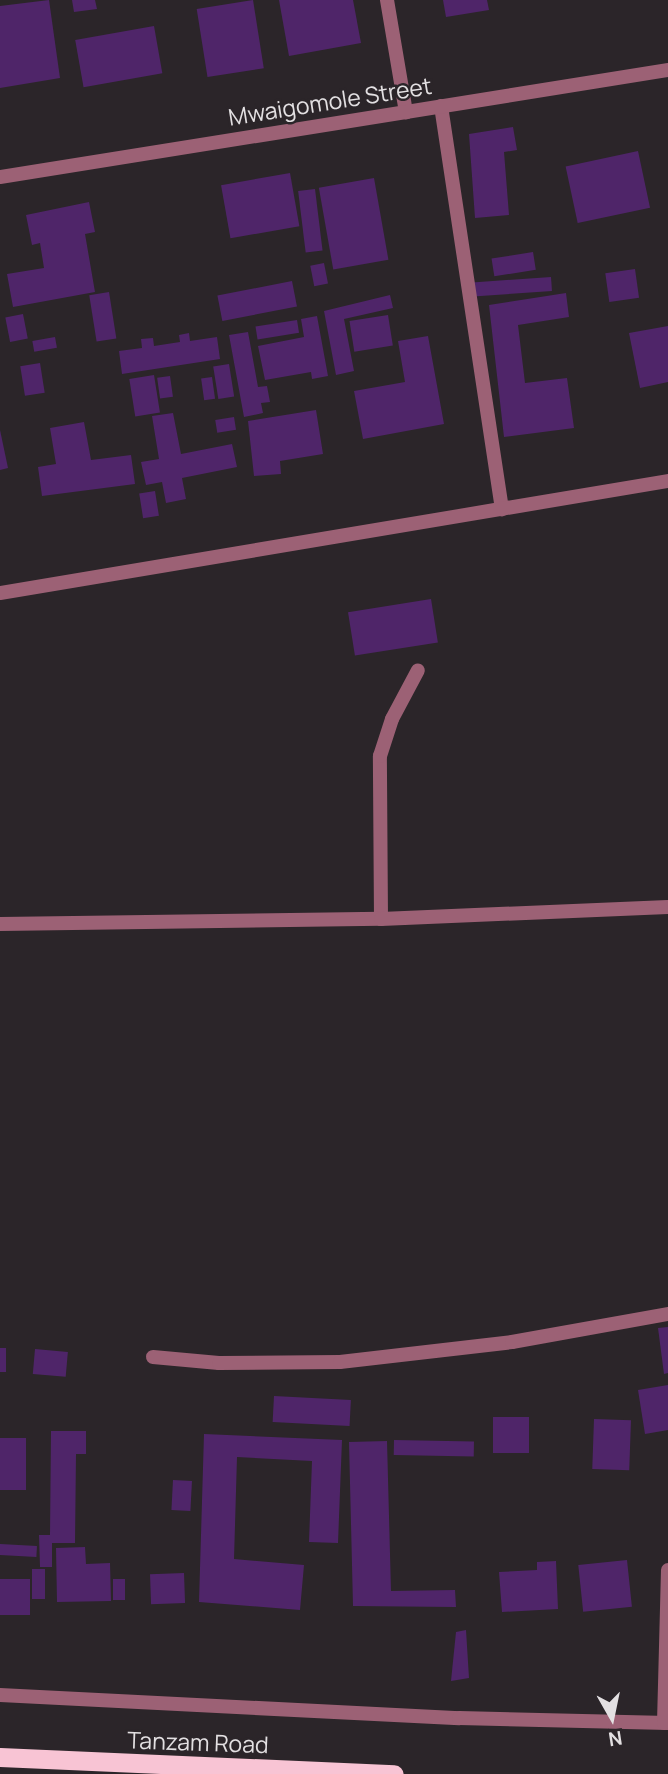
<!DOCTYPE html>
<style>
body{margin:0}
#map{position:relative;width:668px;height:1774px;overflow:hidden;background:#2b2529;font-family:Manrope,sans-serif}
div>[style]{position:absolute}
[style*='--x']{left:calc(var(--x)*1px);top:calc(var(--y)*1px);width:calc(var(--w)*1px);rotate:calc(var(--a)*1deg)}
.building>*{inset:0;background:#4f2569;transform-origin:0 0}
.service>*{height:14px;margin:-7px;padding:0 7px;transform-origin:7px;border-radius:7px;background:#9c6175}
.minor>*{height:14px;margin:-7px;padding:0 7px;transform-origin:7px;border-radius:7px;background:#9c6175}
.trunk>*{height:19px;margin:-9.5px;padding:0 9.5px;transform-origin:9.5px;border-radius:9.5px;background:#f8c4d4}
span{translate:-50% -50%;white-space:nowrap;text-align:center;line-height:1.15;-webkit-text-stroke:5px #2b2529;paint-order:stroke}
.street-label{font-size:23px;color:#e3e0e2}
.north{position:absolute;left:577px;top:1683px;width:70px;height:70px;-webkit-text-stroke:5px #2b2529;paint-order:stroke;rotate:171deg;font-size:19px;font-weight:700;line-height:28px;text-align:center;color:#e3e0e2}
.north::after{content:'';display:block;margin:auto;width:24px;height:32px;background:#e3e0e2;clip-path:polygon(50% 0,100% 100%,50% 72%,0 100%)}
</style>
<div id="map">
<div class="building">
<div style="clip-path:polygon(49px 0,60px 78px,0 88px,0 6px)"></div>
<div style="clip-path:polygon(72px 0,95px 0,97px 9px,74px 12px)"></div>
<div style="left:253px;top:0;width:69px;height:57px;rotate:81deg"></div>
<div style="clip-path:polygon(279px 0,353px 0,361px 43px,289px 56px)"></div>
<div style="clip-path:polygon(443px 0,487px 0,489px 10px,446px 17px)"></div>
<div style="left:154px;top:26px;width:48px;height:80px;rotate:80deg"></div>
<div style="clip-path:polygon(513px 127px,517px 150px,504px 152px,509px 215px,475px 218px,469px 134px)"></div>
<div style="left:638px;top:151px;width:58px;height:74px;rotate:78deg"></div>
<div style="left:290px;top:173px;width:54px;height:70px;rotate:80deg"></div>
<div style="left:374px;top:178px;width:83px;height:56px;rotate:80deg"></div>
<div style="left:315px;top:189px;width:62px;height:17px;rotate:83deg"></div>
<div style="clip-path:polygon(89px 202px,95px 232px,85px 234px,95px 292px,13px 307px,7px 274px,44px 268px,40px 243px,32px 245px,26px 215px)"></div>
<div style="left:533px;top:252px;width:18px;height:42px;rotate:81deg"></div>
<div style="left:324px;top:263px;width:21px;height:14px;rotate:79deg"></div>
<div style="left:635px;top:269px;width:29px;height:30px;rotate:82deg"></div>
<div style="left:551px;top:277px;width:14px;height:79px;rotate:86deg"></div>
<div style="left:292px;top:281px;width:26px;height:76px;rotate:79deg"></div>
<div style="left:109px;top:292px;width:47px;height:20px;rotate:81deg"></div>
<div style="clip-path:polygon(566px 293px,569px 317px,518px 325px,525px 383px,567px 378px,574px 428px,504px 437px,489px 305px)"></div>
<div style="clip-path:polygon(390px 295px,393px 308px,344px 319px,354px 371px,336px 375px,324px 311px)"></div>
<div style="left:23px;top:314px;width:25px;height:18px;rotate:79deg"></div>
<div style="left:388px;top:315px;width:31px;height:39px;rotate:81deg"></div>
<div style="clip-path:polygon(317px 316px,328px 376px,312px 379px,311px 372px,265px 380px,258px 346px,304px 337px,301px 319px)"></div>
<div style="left:297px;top:320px;width:13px;height:42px;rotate:81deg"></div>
<div style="clip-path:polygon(668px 326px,668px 382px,640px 388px,629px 333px)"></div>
<div style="clip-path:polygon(248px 332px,258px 387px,267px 386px,270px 402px,261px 403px,263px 413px,244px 417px,229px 335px)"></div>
<div style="clip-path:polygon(189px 333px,190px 341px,217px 337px,220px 359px,122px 374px,119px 351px,142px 348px,141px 339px,153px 338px,154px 346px,180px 342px,179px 335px)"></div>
<div style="clip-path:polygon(428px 336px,444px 424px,363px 439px,354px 391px,405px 382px,398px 341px)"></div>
<div style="left:55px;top:337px;width:11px;height:23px;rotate:80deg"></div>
<div style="left:40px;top:363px;width:30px;height:20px;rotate:81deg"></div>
<div style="left:229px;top:364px;width:33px;height:16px;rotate:81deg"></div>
<div style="left:154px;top:375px;width:38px;height:25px;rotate:81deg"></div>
<div style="left:170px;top:376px;width:21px;height:13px;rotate:82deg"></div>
<div style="left:212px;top:377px;width:22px;height:11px;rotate:82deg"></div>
<div style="clip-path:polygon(316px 410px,323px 454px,280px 461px,281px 474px,254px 476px,248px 421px)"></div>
<div style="clip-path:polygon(173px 413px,181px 454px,232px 444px,237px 467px,182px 478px,186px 499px,166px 503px,162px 482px,146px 485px,141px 462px,159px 459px,152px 416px)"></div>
<div style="left:234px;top:417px;width:13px;height:19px;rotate:81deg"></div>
<div style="clip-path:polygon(84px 422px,91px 460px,131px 455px,135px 484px,42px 496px,38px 467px,56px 464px,50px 428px)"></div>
<div style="clip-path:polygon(0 430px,8px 468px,0 470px)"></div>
<div style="left:155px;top:491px;width:25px;height:16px;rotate:81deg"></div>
<div style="left:431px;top:599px;width:44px;height:84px;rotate:81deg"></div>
<div style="clip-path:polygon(668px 1327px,668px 1373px,664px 1374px,658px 1328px)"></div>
<div style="left:0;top:1348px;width:6px;height:24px"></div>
<div style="left:35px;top:1349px;width:33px;height:25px;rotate:5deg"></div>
<div style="clip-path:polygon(668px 1385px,668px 1430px,645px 1434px,638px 1390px)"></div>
<div style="left:274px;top:1396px;width:77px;height:26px;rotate:3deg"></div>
<div style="left:493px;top:1417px;width:36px;height:36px"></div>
<div style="left:594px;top:1419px;width:37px;height:50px;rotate:2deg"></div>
<div style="clip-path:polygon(51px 1431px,86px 1431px,86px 1454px,76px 1454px,75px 1543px,52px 1543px,52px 1567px,40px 1567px,39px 1535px,50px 1535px)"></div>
<div style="clip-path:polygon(204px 1434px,342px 1440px,338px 1543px,309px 1542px,312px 1461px,237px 1457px,234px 1559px,304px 1565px,300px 1610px,199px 1602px)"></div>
<div style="left:0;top:1438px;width:26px;height:52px"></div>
<div style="left:394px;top:1440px;width:80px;height:15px;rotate:1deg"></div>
<div style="clip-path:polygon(387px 1441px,391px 1591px,455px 1590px,456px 1607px,353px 1606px,349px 1442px)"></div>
<div style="left:173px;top:1480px;width:19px;height:30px;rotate:3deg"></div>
<div style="left:0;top:1544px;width:37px;height:11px;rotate:3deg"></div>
<div style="clip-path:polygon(85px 1547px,86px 1564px,110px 1563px,111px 1601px,57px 1602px,56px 1548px)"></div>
<div style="left:627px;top:1560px;width:47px;height:49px;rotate:84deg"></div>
<div style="clip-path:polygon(556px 1561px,558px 1609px,502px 1612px,499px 1572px,537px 1570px,537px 1562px)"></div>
<div style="left:32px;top:1569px;width:13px;height:30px"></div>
<div style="left:184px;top:1573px;width:30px;height:34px;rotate:88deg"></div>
<div style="left:0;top:1579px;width:30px;height:36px"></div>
<div style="left:113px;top:1579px;width:12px;height:21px"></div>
<div style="clip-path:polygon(466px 1630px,469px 1678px,451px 1681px,456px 1632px)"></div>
</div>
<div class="service">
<div style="--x:0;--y:1695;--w:460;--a:2.9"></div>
<div style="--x:459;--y:1718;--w:209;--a:1.4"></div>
<div style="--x:664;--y:1723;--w:153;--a:-88.5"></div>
</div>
<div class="minor">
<div style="--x:387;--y:0;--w:114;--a:80.4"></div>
<div style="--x:441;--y:106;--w:408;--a:81.4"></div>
<div style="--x:0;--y:177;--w:677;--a:-9.1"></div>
<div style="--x:0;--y:593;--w:677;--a:-9.52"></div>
<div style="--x:381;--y:919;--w:163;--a:-90.4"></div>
<div style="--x:380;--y:756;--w:39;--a:-72"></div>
<div style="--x:392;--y:719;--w:55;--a:-62"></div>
<div style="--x:0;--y:924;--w:381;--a:-0.8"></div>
<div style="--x:381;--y:919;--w:287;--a:-2.4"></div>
<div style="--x:153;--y:1357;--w:66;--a:5.2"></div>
<div style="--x:219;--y:1363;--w:121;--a:-0.5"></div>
<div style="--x:340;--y:1362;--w:173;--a:-6.6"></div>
<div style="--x:512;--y:1342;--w:158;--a:-10.2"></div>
</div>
<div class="trunk">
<div style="--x:0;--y:1757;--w:394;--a:2.5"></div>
</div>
<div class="street-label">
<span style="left:330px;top:101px;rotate:-9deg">Mwaigomole Street</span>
<span style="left:198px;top:1742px;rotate:2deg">Tanzam Road</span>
</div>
<div class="north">N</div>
</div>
